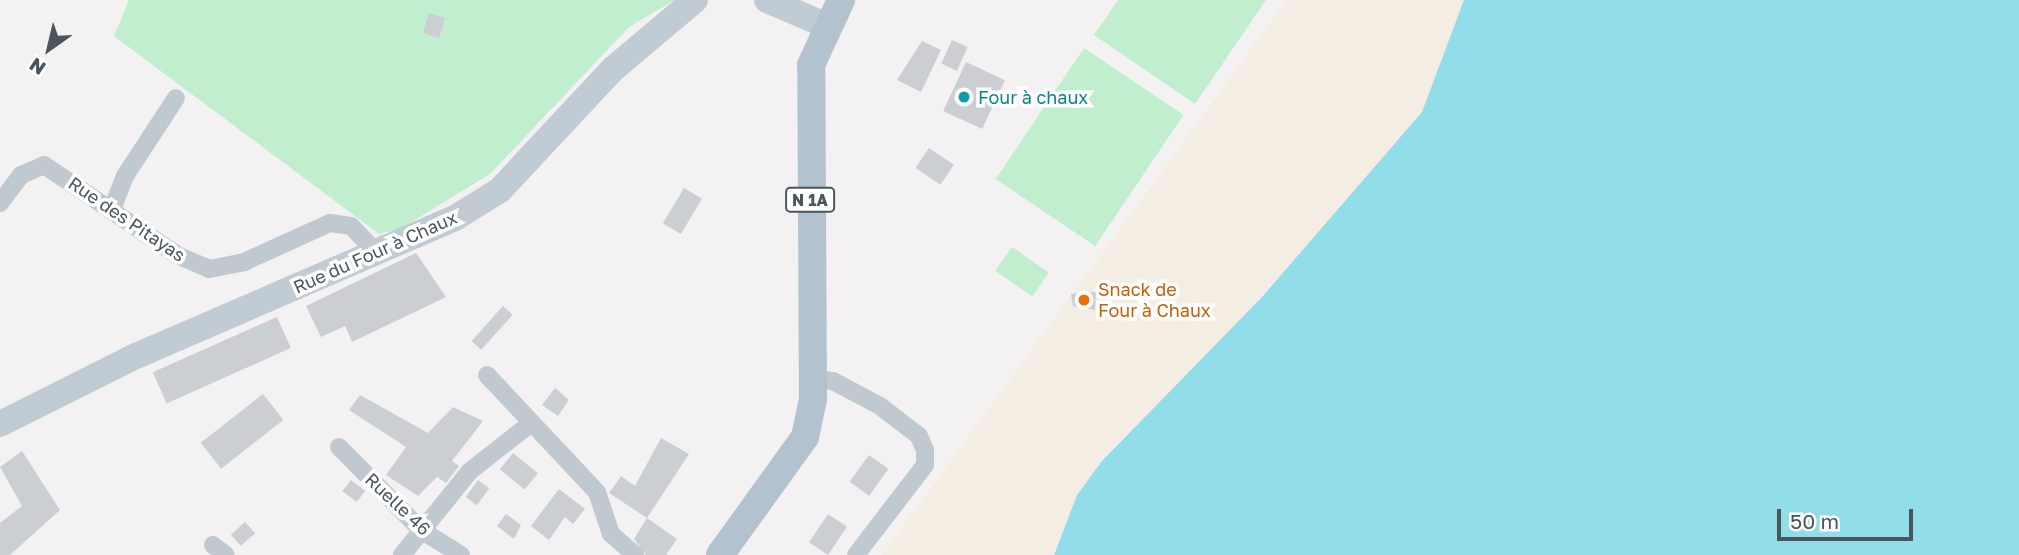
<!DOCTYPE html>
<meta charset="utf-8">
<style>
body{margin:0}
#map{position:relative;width:2019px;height:555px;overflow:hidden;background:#f3f1f1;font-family:"Golos Text",sans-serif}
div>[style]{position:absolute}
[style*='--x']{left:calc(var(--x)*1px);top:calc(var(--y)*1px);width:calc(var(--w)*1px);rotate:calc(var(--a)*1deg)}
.green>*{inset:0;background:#c2eed0;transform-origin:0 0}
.sand>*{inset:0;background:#f3ede3}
.water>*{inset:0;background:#91dde9}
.building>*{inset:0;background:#cbcfd3;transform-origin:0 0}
.minor>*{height:18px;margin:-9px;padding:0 9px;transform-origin:9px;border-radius:9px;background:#c0c9cf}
.secondary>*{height:26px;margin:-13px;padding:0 13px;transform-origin:13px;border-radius:13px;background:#c0cbd4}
.primary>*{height:28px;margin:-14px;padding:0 14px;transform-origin:14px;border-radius:14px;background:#b2c2ce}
.dots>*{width:19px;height:19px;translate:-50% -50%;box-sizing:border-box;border:4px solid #fff;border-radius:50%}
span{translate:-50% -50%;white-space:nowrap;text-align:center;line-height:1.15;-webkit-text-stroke:7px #fff;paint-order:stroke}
.shield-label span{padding:2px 5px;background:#fff;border:2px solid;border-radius:5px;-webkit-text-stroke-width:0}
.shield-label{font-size:16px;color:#4a565e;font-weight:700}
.culture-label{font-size:18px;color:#0d838f}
.left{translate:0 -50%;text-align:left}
.street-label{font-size:18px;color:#4a565e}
.food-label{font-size:18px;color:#c56008}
.north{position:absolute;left:14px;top:14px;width:70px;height:70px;-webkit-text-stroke:5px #fff;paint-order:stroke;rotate:214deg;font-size:19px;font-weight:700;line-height:28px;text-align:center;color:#4a565e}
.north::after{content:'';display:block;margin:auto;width:24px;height:32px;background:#4a565e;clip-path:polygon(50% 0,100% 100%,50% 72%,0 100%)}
.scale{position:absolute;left:1777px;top:509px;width:136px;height:32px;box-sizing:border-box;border:4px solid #4a565e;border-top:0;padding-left:9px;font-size:21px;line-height:24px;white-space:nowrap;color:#4a565e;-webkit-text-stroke:5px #fff;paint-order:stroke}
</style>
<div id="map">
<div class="green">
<div style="clip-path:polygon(129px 0,675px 0,629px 27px,490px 174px,400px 229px,379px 234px,114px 36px)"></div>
<div style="clip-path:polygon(1118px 0,1266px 0,1195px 104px,1094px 35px)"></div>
<div style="left:1084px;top:48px;width:120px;height:158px;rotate:34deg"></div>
<div style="left:1012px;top:247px;width:45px;height:29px;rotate:35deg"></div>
</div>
<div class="sand">
<div style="clip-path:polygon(1287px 0,1464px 0,1422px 112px,1262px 297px,1102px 461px,1077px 495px,1052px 555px,882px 555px)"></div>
</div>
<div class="water">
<div style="clip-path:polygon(1464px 0,2019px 0,2019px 555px,1054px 555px,1077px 495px,1102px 461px,1262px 297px,1422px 112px)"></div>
</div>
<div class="building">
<div style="left:429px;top:13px;width:17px;height:21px;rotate:17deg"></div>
<div style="left:952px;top:40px;width:17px;height:26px;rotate:24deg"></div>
<div style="clip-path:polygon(922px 41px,941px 50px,921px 92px,897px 80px)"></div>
<div style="left:966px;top:62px;width:43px;height:54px;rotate:25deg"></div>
<div style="left:929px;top:148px;width:30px;height:24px;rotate:34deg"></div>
<div style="left:684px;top:188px;width:21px;height:41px;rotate:31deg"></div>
<div style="clip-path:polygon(416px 253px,446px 297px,352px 342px,345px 326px,321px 337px,306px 306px)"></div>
<div style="clip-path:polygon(1096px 292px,1095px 310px,1073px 306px,1071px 294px)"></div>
<div style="left:503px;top:306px;width:13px;height:47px;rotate:42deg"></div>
<div style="left:277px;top:317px;width:34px;height:136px;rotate:66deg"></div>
<div style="clip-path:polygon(555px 388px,569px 400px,558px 416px,542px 405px)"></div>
<div style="left:263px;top:394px;width:33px;height:79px;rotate:52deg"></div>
<div style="clip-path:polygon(360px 395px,428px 433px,453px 407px,483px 421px,452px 461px,459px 466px,446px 483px,437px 477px,418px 496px,386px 475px,406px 447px,349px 410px)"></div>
<div style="clip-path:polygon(661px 438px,689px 454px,647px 518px,609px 493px,621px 476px,635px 486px)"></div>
<div style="clip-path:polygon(22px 451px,60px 510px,10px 555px,0 555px,0 523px,22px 506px,0 467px)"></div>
<div style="left:513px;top:453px;width:32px;height:21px;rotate:39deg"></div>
<div style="left:869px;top:455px;width:24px;height:33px;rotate:36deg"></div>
<div style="left:351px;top:480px;width:18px;height:14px;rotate:38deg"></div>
<div style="left:478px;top:480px;width:14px;height:21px;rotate:36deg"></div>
<div style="clip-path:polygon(559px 489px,585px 509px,573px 524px,565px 517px,549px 540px,531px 526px)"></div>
<div style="clip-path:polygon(506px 514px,521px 525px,514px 539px,497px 526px)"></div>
<div style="left:828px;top:514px;width:23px;height:34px;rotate:34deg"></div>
<div style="clip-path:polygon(647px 518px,677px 539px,666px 555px,646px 555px,634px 539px)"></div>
<div style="left:245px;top:522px;width:15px;height:19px;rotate:48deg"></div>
</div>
<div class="minor">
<div style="--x:0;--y:203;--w:35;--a:-53"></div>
<div style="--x:21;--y:175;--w:25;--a:-23"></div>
<div style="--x:44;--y:165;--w:163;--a:34"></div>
<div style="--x:179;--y:256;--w:33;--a:23"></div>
<div style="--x:209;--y:269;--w:36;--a:-11"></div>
<div style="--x:244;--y:262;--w:94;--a:-24.4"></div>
<div style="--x:330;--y:223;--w:21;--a:8"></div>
<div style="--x:351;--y:226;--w:36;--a:46"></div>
<div style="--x:113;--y:207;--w:33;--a:-69"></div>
<div style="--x:125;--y:176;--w:93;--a:-56.8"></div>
<div style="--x:487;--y:375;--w:161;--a:46.8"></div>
<div style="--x:597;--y:492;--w:44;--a:71.6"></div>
<div style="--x:611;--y:534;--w:32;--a:41"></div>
<div style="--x:811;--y:378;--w:22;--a:8"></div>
<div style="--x:833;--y:381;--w:53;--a:28"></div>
<div style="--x:880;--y:406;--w:49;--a:37.6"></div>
<div style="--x:919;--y:436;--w:15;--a:67"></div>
<div style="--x:925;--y:450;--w:15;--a:90"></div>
<div style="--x:925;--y:465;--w:113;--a:127.5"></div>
<div style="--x:339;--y:447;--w:117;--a:45.3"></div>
<div style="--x:421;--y:530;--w:47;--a:32"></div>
<div style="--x:213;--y:545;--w:16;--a:38"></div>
<div style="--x:402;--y:555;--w:108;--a:-51"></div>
<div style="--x:470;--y:471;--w:76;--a:-38.1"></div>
</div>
<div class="secondary">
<div style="--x:767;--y:0;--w:63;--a:23.3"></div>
<div style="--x:0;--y:424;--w:152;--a:-26.6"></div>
<div style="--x:136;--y:356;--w:348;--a:-23.4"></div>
<div style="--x:455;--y:218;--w:53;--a:-31.9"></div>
<div style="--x:500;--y:190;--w:166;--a:-47"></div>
<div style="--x:613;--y:69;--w:107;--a:-40.1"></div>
</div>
<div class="primary">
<div style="--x:720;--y:555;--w:145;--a:-54.2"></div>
<div style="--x:805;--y:437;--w:39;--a:-78"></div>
<div style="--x:813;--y:399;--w:334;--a:-90.3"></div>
<div style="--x:811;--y:65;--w:72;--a:-65.2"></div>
</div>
<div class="dots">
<div style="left:964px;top:97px;background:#0f9aa8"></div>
<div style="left:1084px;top:300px;background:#e8710a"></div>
</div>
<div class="shield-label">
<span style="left:810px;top:200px">N 1A</span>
</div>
<div class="culture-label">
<span class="left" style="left:978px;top:97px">Four à chaux</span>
</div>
<div class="street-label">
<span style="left:127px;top:219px;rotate:34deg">Rue des Pitayas</span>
<span style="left:375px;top:252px;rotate:-24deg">Rue du Four à Chaux</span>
<span style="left:398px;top:504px;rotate:43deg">Ruelle 46</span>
</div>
<div class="food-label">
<span class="left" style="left:1098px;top:300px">Snack de<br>Four à Chaux</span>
</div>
<div class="north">N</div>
<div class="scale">50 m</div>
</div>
